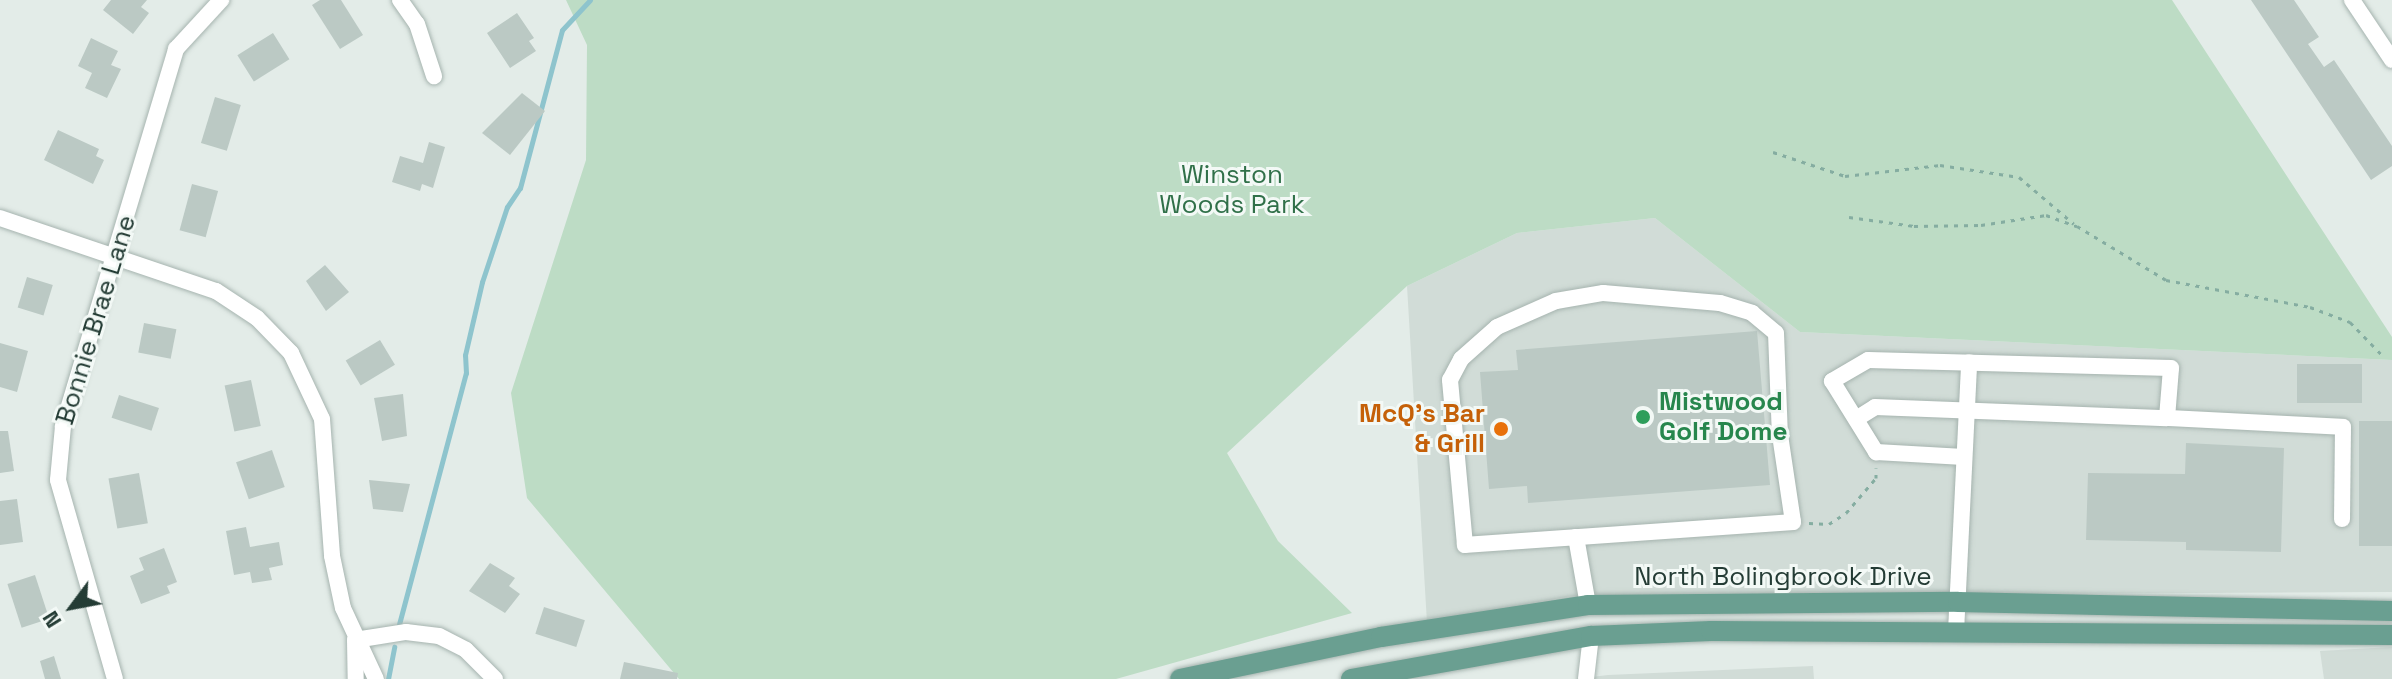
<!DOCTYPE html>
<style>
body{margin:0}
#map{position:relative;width:2392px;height:679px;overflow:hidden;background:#e3ece8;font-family:"Space Grotesk",sans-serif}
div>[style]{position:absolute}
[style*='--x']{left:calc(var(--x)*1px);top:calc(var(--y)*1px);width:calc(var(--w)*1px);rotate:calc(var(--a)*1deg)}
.built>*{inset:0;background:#d1dcd7}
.green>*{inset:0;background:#bddcc5}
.stream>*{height:5px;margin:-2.5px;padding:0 2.5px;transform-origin:2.5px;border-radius:2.5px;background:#8ec4cd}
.building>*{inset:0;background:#bbc9c4;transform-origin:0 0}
.path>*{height:3px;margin-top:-1.5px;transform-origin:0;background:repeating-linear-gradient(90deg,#85ada1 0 4px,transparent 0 10px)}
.roads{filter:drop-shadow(0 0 2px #a6b4af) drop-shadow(0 0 2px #a6b4af)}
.minor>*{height:16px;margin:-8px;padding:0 8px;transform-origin:8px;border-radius:8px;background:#fff}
.major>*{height:20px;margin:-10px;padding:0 10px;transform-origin:10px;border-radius:10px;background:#6a9f91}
.dots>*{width:22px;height:22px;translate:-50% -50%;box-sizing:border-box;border:4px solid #f3f9f6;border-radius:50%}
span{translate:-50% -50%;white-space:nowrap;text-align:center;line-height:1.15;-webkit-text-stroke:6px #f3f9f6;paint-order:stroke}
.park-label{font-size:26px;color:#307049}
.street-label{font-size:26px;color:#243c35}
.leisure-label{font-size:26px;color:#27864d;font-weight:700}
.left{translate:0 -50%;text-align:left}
.food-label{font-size:26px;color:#c56008;font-weight:700}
.right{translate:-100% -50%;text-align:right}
.north{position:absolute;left:32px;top:567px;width:80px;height:80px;-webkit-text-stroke:6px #f3f9f6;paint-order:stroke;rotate:238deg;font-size:22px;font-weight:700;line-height:32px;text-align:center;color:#243c35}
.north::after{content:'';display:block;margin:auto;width:28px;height:36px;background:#243c35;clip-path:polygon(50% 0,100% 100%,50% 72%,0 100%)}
</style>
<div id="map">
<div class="built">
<div style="clip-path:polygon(1655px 218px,1800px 332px,2392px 360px,2392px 592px,1571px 596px,1427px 623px,1407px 286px,1517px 233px)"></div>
<div style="clip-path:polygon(2392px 647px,2392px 679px,2324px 679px,2320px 651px)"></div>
<div style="clip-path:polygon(1813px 666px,1814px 679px,1575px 679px,1608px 675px)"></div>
</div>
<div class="green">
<div style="clip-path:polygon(566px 0,2172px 0,2392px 337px,2392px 360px,1800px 332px,1655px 218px,1517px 233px,1407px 286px,1227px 453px,1278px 541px,1352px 613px,1116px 679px,679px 679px,527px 498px,511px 393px,586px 160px,587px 45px)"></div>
</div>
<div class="stream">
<div style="--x:398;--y:628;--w:264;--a:-75.1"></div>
<div style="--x:466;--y:373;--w:18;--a:-93"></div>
<div style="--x:465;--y:355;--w:75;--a:-76.9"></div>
<div style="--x:482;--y:282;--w:79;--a:-71.6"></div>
<div style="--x:507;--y:207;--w:23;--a:-56"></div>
<div style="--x:520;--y:188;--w:163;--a:-75.1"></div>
<div style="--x:562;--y:30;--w:41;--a:-47"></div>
<div style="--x:388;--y:679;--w:33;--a:-79"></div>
</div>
<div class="building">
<div style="clip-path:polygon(111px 0,147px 0,141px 7px,149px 13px,133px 34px,103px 10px)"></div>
<div style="clip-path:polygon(320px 0,341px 0,363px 35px,340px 49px,312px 5px)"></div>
<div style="clip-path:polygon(2251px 0,2294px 0,2319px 37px,2308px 44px,2324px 67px,2334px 60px,2392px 146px,2392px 166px,2371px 180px)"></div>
<div style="clip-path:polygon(517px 13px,534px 38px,529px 41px,536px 51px,510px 68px,487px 33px)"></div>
<div style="left:273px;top:33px;width:31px;height:42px;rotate:58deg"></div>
<div style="clip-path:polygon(91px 38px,118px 51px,111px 65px,121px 69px,107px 98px,85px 88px,92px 73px,78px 66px)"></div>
<div style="clip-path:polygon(522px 93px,545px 111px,510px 155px,482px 133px)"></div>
<div style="left:215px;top:97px;width:27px;height:48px;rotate:17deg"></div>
<div style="clip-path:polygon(58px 130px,99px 149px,96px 156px,104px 160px,93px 184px,44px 160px)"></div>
<div style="clip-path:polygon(429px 142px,445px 147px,433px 188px,422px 184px,420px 191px,392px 182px,400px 156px,423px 163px)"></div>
<div style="left:192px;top:184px;width:27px;height:48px;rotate:15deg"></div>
<div style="clip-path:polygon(325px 265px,349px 292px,326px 311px,306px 281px)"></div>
<div style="left:27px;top:277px;width:27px;height:32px;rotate:17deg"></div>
<div style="left:144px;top:323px;width:33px;height:30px;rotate:11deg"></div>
<div style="clip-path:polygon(1757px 331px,1770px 485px,1528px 503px,1527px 486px,1489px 489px,1480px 372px,1518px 370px,1516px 350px)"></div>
<div style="left:380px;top:340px;width:29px;height:40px;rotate:59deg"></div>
<div style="clip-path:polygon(0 343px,28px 351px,17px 392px,0 387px)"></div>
<div style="left:2297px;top:364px;width:65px;height:39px"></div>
<div style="left:251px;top:380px;width:47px;height:27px;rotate:78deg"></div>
<div style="clip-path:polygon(403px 394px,407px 436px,382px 441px,374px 398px)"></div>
<div style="left:119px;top:395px;width:42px;height:24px;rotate:18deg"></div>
<div style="left:2359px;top:421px;width:33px;height:125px"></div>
<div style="clip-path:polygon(0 431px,8px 431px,14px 471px,0 473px)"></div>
<div style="clip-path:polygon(2186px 443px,2284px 448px,2281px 552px,2186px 550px,2186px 542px,2086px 540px,2088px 473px,2185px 474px)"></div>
<div style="left:272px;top:450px;width:39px;height:38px;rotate:71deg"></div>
<div style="left:139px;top:473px;width:51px;height:31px;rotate:80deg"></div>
<div style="clip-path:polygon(369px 480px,410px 484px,403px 512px,373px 509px)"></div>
<div style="clip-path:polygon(17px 499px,23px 542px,0 545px,0 501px)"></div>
<div style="clip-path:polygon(246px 527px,250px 547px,279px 542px,283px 565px,269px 568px,272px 580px,252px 583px,250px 572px,234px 575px,226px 531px)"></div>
<div style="clip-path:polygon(164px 548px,177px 582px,167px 586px,170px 593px,141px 604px,130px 576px,144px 570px,139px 558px)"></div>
<div style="clip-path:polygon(490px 563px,515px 578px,509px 586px,520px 594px,505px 613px,469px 591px)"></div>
<div style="left:35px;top:575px;width:46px;height:29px;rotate:72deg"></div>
<div style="left:544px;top:607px;width:43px;height:28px;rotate:18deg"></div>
<div style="clip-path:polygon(54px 656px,61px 679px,45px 679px,40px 661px)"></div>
<div style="clip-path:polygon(624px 662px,678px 673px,677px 679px,620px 679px)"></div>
</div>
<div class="path">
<div style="--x:1773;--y:152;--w:76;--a:18.4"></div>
<div style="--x:1845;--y:176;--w:96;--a:-6.6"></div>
<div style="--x:1940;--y:165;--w:80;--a:8.6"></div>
<div style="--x:2019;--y:177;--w:72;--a:40.5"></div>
<div style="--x:1849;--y:217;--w:66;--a:7.9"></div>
<div style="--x:1914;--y:226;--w:67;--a:-0.9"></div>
<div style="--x:1981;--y:225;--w:66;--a:-8.7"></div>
<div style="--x:2046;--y:215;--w:33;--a:20"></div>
<div style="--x:2077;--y:226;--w:104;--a:31.2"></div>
<div style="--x:2166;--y:280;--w:147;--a:10.6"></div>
<div style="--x:2310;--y:307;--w:43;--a:20.6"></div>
<div style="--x:2350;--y:322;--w:46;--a:45.9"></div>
<div style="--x:1809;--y:523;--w:20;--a:3"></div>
<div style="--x:1829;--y:524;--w:20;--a:-33"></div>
<div style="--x:1846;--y:513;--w:46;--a:-49.4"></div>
<div style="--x:1876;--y:478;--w:10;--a:-90"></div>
</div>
<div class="roads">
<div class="minor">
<div style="--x:400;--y:0;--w:29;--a:55"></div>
<div style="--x:417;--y:24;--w:55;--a:71.9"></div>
<div style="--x:2352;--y:0;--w:72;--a:56.3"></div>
<div style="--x:0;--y:218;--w:228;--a:18.7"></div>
<div style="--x:216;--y:291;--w:49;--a:33.4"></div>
<div style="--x:257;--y:318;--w:49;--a:45.8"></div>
<div style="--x:291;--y:353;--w:73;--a:64.8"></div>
<div style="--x:322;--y:419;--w:137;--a:85.8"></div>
<div style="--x:332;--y:556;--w:53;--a:78.1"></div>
<div style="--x:343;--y:608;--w:78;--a:65.1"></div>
<div style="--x:1603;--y:293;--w:117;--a:4.9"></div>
<div style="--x:1720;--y:303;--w:34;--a:17"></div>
<div style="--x:1752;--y:313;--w:31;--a:40"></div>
<div style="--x:1776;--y:333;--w:102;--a:87.8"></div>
<div style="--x:1780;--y:435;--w:88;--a:81.5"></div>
<div style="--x:1793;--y:522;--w:329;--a:176"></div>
<div style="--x:1465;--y:545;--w:166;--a:-95.2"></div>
<div style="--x:1450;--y:380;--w:24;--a:-62"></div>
<div style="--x:1461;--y:359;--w:48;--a:-41.6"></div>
<div style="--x:1497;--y:327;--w:64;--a:-23.8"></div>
<div style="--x:1556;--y:301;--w:48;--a:-9.7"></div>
<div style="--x:2167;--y:418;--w:176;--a:2.9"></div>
<div style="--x:2343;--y:427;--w:92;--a:90.6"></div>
<div style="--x:1856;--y:419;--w:22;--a:-32"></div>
<div style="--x:1875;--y:407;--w:292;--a:2.2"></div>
<div style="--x:2167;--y:418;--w:50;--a:-85.4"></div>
<div style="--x:2171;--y:368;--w:303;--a:-178.5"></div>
<div style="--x:1868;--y:360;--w:42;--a:149.7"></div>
<div style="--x:1832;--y:381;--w:84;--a:58.2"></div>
<div style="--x:1876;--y:452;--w:88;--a:3.3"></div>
<div style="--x:1576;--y:537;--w:69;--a:80"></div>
<div style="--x:1956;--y:632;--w:270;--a:-87.2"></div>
<div style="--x:355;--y:640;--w:52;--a:-8.9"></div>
<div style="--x:406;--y:632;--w:33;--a:7"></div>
<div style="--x:439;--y:636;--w:30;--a:27"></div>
<div style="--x:466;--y:650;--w:41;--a:45"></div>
<div style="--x:355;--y:640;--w:39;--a:89"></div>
<div style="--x:115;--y:679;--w:207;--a:-106"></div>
<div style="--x:58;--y:480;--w:54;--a:-84.7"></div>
<div style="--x:63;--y:426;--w:394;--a:-73.3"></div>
<div style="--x:176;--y:49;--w:67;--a:-47.4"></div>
<div style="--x:1586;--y:679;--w:43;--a:-83.4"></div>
</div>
<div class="major">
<div style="--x:1180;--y:679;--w:205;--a:-11.8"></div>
<div style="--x:1381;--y:637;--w:209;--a:-8.8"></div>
<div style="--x:1588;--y:605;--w:370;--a:-0.5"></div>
<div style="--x:1958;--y:602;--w:434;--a:1.2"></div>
<div style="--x:1351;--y:679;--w:244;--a:-10.2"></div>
<div style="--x:1591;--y:636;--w:120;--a:-2.4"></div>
<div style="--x:1711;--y:631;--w:681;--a:0.34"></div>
</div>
</div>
<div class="dots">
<div style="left:1643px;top:417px;background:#2e9e5b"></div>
<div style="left:1501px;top:429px;background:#e8710a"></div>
</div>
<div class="park-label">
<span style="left:1232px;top:190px">Winston<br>Woods Park</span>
</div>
<div class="street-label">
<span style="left:96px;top:320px;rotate:-73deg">Bonnie Brae Lane</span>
<span style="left:1783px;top:577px">North Bolingbrook Drive</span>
</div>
<div class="leisure-label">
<span class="left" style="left:1659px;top:417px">Mistwood<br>Golf Dome</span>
</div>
<div class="food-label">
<span class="right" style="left:1485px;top:429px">McQ's Bar<br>&amp; Grill</span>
</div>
<div class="north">N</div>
</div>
